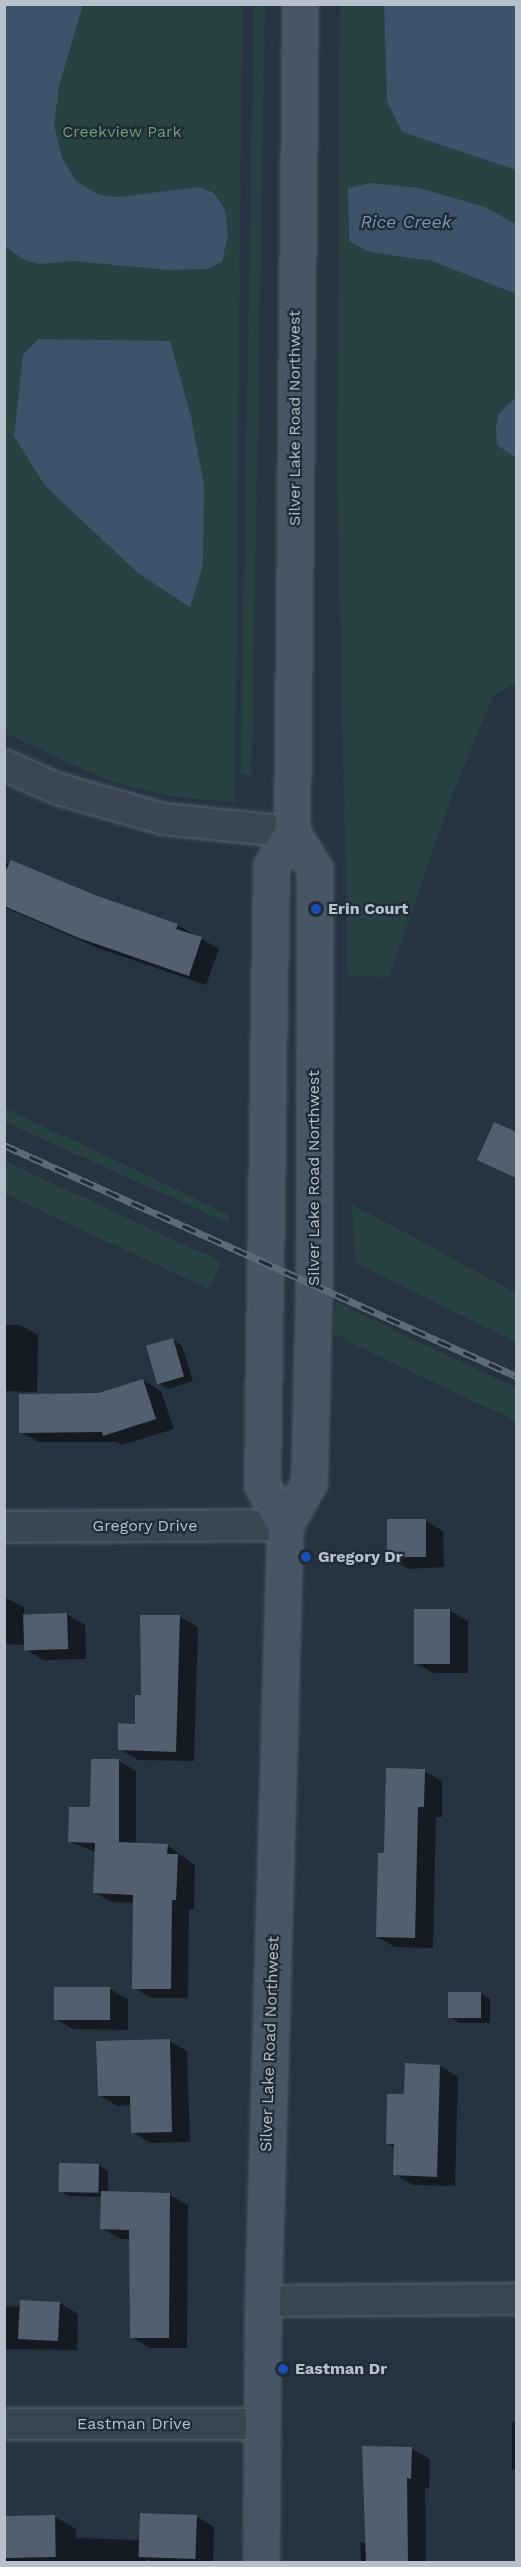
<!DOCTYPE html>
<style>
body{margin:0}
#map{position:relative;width:521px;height:2567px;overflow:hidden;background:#263442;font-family:"Work Sans",sans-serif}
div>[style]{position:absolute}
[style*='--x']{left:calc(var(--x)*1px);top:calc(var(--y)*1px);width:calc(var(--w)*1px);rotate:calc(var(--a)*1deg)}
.green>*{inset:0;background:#284243;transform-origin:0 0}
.water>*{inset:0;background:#3c536a}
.shadow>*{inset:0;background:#0007;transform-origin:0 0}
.building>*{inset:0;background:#515f6f;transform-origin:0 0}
.roads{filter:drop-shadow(0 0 2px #58646f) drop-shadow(0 0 2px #58646f)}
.minor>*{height:30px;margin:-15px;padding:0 15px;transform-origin:15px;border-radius:15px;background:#3a4651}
.secondary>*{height:33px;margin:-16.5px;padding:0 16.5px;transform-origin:16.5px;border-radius:16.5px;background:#485564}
.rail>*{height:7px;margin-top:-3.5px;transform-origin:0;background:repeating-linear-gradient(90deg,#1f2b37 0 14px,#5c6a78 0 28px);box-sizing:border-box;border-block:2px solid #5c6a78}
.dots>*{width:16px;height:16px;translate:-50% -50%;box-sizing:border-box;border:3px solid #1f2b37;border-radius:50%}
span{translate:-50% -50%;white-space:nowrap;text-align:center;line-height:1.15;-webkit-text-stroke:4.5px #1f2b37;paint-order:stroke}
.park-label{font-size:16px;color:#6e9c75}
.street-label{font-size:16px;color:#b7c1cb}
.poi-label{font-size:16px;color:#b7c1cb;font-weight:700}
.left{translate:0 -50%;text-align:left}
.water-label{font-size:18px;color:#7894ae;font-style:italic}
.frame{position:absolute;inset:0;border:6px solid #b7c1cb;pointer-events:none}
</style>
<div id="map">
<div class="green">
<div style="clip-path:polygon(5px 5px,242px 5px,235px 802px,176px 797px,134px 788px,100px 777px,5px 733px)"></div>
<div style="left:265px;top:5px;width:770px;height:11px;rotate:91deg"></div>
<div style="clip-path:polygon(340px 5px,384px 5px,387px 101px,402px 132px,516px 170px,516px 224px,485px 207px,348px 188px,349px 241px,369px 252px,432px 261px,516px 294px,516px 396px,510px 400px,497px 445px,516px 458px,516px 682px,493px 696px,453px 793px,389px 977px,348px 976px,337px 480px)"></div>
<div style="clip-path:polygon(5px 1108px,230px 1215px,228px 1223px,5px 1122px)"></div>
<div style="left:5px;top:1161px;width:239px;height:30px;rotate:25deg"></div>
<div style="clip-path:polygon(352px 1204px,516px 1293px,516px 1342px,355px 1262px)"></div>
<div style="clip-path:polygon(336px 1302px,516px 1388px,516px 1421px,346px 1341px,344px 1336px,334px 1335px)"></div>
</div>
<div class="water">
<div style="clip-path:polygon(5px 4px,83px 5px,59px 86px,54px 125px,62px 158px,76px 181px,99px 195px,119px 197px,199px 187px,214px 193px,225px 210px,228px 234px,222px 262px,207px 269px,168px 270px,74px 261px,39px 264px,24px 260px,5px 246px)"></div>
<div style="clip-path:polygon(384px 5px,516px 5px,516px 170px,402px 132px,387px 101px)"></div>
<div style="clip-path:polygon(371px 183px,419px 188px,485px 207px,516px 224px,516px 294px,432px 261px,369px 252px,349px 241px,348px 188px)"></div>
<div style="clip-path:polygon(38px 339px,170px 341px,191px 417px,204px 485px,203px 565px,190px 607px,138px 573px,62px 502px,44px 484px,14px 436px,23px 355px)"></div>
<div style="clip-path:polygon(516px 396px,516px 458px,497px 445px,496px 427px,498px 415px)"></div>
</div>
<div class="shadow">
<div style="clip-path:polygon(4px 862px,178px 925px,219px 949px,206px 985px,98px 948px,4px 907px)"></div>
<div style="clip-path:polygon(516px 1129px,516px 1178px,479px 1159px)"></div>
<div style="clip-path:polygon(4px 1325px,20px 1325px,38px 1335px,37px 1392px,4px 1391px)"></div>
<div style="clip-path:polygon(173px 1340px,182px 1346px,193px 1381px,168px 1389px,159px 1383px)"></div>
<div style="clip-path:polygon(143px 1380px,161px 1391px,174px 1429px,122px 1445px,117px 1442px,39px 1442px,21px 1432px,99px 1394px)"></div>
<div style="clip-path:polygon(425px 1520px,443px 1531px,444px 1567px,408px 1569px,389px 1558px)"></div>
<div style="clip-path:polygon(4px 1597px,24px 1607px,24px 1615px,67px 1614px,85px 1625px,86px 1659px,43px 1660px,25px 1649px,25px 1645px,4px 1644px)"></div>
<div style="clip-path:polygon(449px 1610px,468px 1621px,468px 1673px,434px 1673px,415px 1663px)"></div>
<div style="clip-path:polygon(179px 1616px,198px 1627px,194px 1761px,138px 1760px,119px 1749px,136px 1725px,143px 1697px)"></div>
<div style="clip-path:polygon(119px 1761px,136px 1771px,136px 1844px,167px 1845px,195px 1865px,194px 1909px,189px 1909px,188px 1998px,151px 1998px,134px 1988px,135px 1903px,112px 1902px,94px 1892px,96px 1852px,70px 1842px)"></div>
<div style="clip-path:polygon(424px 1771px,442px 1781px,442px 1817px,436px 1817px,433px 1948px,395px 1947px,377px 1937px,386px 1855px)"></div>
<div style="clip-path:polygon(110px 1989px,128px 1999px,128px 2030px,73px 2029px,55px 2019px)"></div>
<div style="clip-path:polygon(481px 1993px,490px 1999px,490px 2023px,459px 2023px,450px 2017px)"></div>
<div style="clip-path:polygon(169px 2041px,187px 2051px,190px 2142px,151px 2143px,133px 2132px,132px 2105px,117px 2106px,99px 2095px)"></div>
<div style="clip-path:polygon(440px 2066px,458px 2077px,455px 2186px,413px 2185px,395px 2174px,395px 2148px,387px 2143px,405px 2096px)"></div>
<div style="clip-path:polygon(99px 2165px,108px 2171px,108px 2193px,170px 2195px,188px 2205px,187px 2348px,150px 2348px,131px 2337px,130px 2239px,120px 2239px,102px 2228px,103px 2197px,69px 2196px,60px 2191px)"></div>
<div style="clip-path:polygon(60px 2303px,78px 2314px,77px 2350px,4px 2349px,4px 2307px)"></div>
<div style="left:512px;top:2422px;width:4px;height:48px"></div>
<div style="clip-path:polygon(412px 2449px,430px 2459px,429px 2488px,425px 2488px,426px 2562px,361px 2562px,360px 2542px,368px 2543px)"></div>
<div style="clip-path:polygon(196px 2516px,214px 2527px,213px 2562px,152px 2562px,146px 2559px,146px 2562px,4px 2562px,4px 2518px,55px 2517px,76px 2529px,76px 2538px,141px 2540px)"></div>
</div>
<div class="building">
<div style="clip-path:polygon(11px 860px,95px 895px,178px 924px,176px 929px,202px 937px,189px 976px,79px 938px,4px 906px,4px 874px)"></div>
<div style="clip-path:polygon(494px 1122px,516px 1132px,516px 1178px,477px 1160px)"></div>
<div style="left:173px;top:1338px;width:40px;height:28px;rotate:74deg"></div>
<div style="clip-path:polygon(143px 1379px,156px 1419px,103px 1436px,102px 1432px,19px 1433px,19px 1394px,99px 1393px)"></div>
<div style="left:426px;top:1519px;width:38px;height:39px;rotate:90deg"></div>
<div style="left:414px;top:1609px;width:36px;height:55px"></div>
<div style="left:67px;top:1613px;width:36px;height:44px;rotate:88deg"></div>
<div style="clip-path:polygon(140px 1615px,180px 1615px,176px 1752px,118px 1750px,118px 1723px,135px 1724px,135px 1695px,141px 1695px)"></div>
<div style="clip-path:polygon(91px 1759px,119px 1759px,119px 1842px,168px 1844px,167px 1854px,178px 1854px,176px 1900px,172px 1900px,171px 1989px,132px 1989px,133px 1895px,93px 1893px,95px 1843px,68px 1842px,69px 1807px,90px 1807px)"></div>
<div style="clip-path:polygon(386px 1768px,425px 1769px,424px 1807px,418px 1807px,415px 1938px,376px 1937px,378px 1853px,384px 1853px)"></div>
<div style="left:54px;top:1987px;width:56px;height:33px"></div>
<div style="left:448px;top:1992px;width:33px;height:26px"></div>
<div style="clip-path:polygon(170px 2039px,172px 2132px,131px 2133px,130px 2096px,98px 2096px,96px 2041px)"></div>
<div style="clip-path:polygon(405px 2063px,440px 2065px,437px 2177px,393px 2175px,394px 2144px,386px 2144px,387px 2094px,404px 2094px)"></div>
<div style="left:59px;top:2163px;width:40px;height:29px;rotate:1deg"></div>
<div style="clip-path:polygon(101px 2191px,170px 2193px,169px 2338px,130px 2338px,129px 2230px,100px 2229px)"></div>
<div style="left:20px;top:2300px;width:40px;height:39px;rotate:3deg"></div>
<div style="clip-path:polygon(362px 2446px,412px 2447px,411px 2479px,407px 2478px,408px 2562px,366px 2562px)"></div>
<div style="left:140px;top:2513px;width:57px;height:44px;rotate:2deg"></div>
<div style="left:55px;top:2515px;width:42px;height:51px;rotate:89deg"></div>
</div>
<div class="roads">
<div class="minor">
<div style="--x:4;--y:765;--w:59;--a:24"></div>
<div style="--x:58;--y:789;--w:109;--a:15.9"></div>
<div style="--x:163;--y:819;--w:130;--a:5.8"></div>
<div style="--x:4;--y:1527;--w:281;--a:-0.4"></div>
<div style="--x:263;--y:2301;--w:253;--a:-0.5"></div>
<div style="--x:4;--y:2424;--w:259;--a:0"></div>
</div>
<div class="secondary">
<div style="--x:285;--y:1525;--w:46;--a:-119.9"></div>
<div style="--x:262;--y:1485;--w:619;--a:-89.17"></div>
<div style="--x:271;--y:866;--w:40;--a:-58"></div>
<div style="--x:292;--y:832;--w:828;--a:-89.45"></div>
<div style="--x:261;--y:2562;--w:261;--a:-89.6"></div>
<div style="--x:263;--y:2301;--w:776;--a:-88.38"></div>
<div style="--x:285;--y:1525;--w:48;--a:-60.3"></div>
<div style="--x:309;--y:1483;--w:199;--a:-88.6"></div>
<div style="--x:314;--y:1284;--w:415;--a:-89.9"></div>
<div style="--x:315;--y:869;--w:44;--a:-121.9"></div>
</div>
</div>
<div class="rail">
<div style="--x:4;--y:1145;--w:562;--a:24.28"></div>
</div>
<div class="dots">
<div style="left:316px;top:909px;background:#1a4fb4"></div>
<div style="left:306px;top:1557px;background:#1a4fb4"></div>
<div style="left:283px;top:2369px;background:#1a4fb4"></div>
</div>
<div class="park-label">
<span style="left:122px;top:132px">Creekview Park</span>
</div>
<div class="street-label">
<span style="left:295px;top:418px;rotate:-90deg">Silver Lake Road Northwest</span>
<span style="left:314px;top:1178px;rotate:-90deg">Silver Lake Road Northwest</span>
<span style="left:145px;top:1526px">Gregory Drive</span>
<span style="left:270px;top:2044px;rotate:-88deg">Silver Lake Road Northwest</span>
<span style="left:134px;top:2424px">Eastman Drive</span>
</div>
<div class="poi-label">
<span class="left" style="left:328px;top:909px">Erin Court</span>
<span class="left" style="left:318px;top:1557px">Gregory Dr</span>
<span class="left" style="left:295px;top:2369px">Eastman Dr</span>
</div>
<div class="water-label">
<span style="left:406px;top:222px">Rice Creek</span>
</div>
<div class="frame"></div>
</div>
